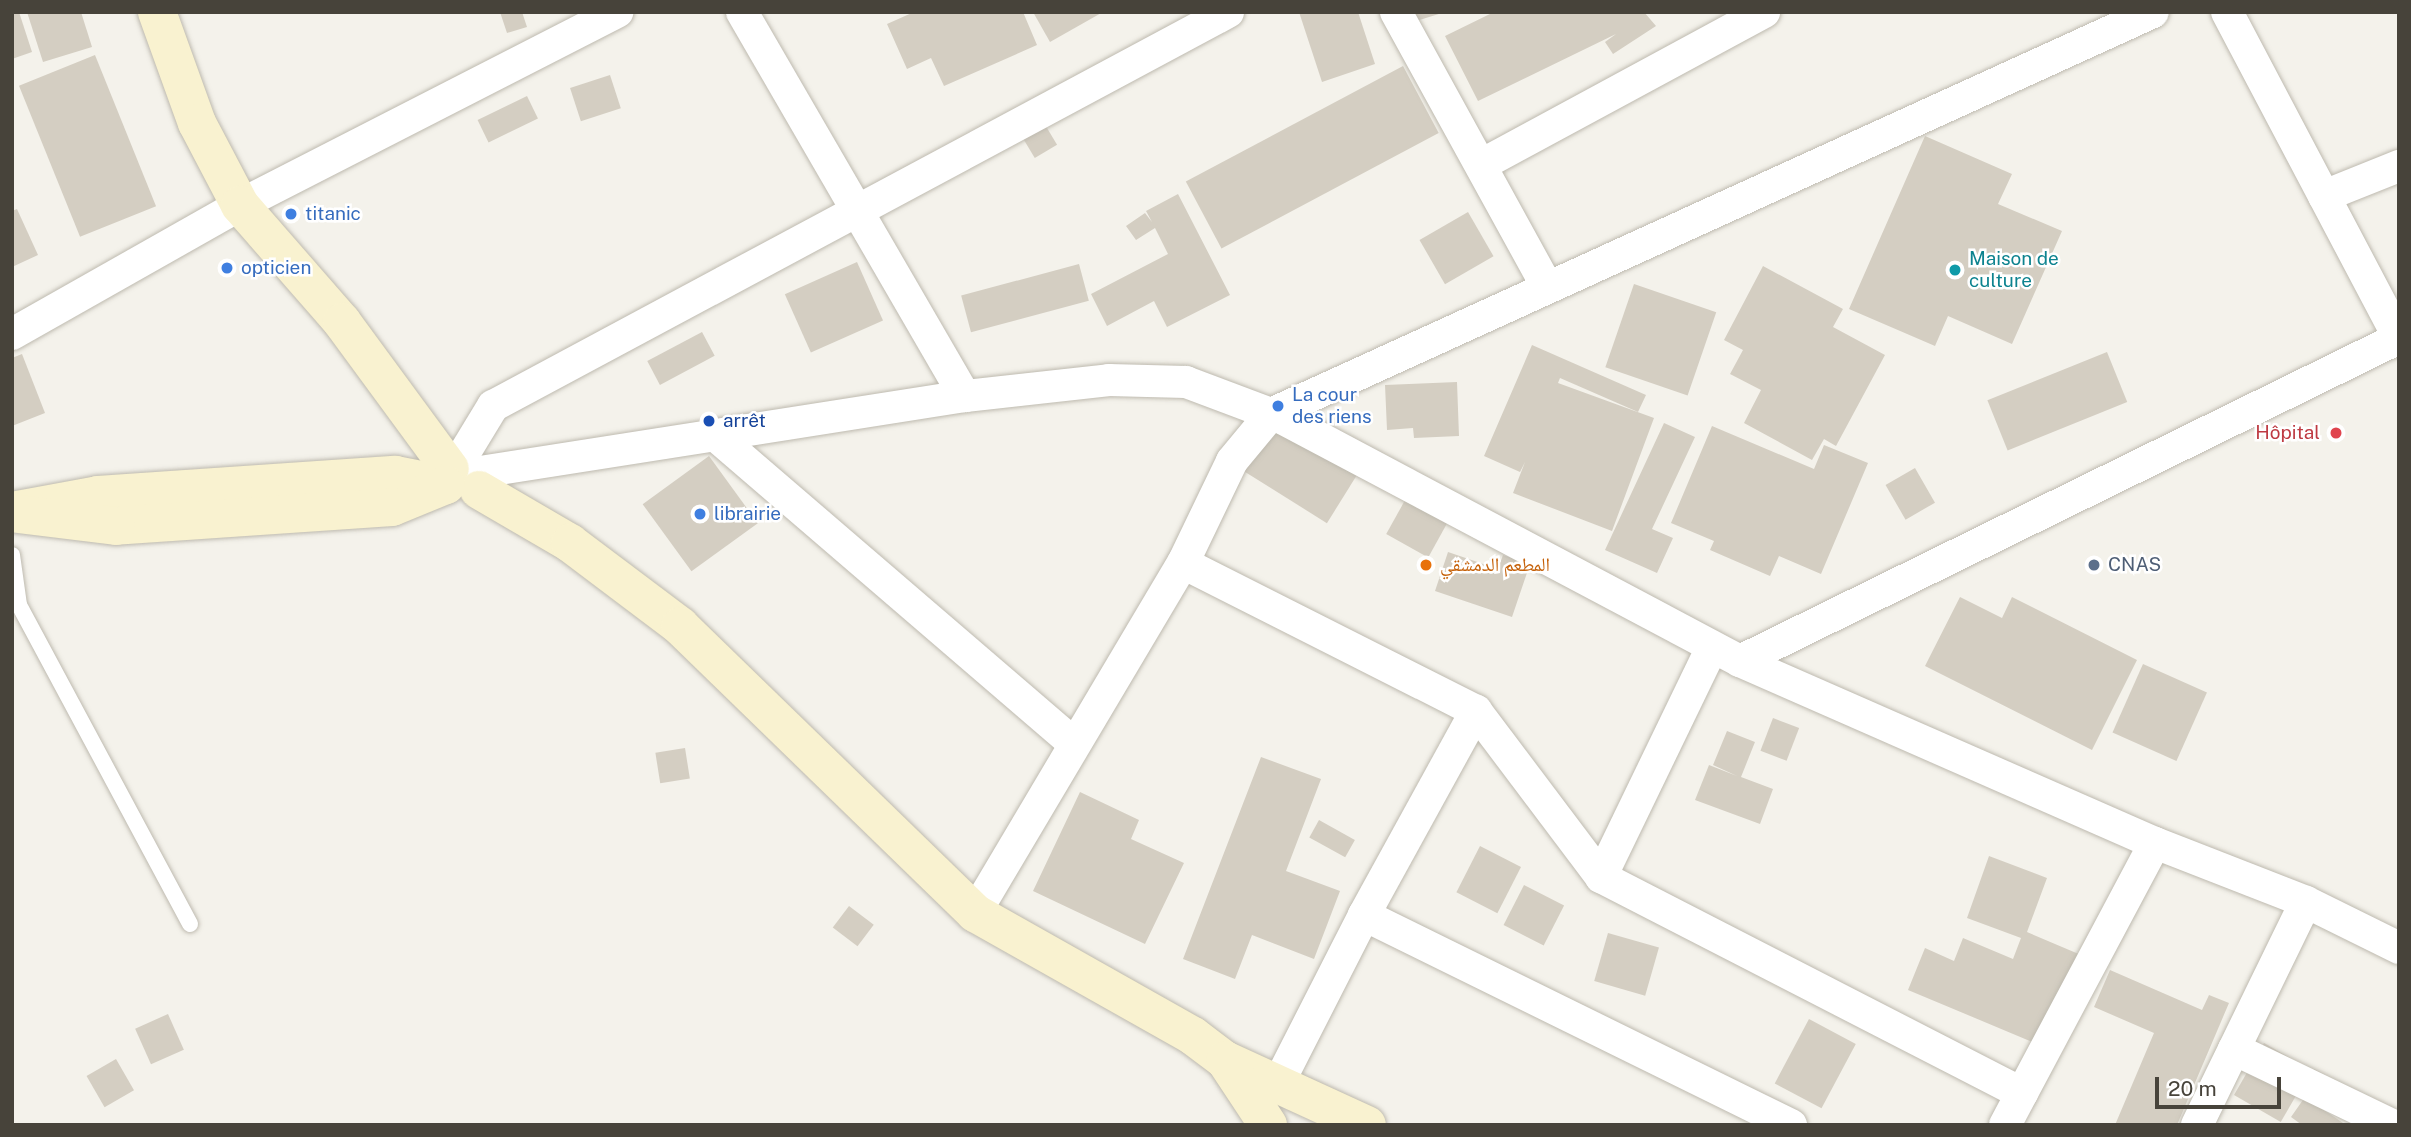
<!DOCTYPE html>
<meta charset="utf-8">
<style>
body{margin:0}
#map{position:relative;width:2411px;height:1137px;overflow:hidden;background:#f4f2eb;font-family:"Public Sans","Noto Naskh Arabic",sans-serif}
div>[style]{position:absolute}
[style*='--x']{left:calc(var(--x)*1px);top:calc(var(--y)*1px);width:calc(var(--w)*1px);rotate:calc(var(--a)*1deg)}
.building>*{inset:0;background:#d4cec2;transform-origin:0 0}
.roads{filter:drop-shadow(0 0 2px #bebaaf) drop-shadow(0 0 2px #bebaaf)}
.lane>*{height:16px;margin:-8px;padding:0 8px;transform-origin:8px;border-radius:8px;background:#fff}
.street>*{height:32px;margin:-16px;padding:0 16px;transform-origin:16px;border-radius:16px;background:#fff}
.secondary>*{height:38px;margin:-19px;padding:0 19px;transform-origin:19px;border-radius:19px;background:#f9f2d0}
.dots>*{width:19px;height:19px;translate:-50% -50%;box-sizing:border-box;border:4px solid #fff;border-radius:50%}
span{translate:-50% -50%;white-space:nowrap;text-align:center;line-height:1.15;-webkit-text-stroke:5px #fff;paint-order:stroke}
.shop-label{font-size:19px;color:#366cbe}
.left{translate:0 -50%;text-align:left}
.culture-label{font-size:19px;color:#0d838f}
.transit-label{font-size:19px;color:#164399}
.health-label{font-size:19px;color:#be3a42}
.right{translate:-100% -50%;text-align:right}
.food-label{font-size:19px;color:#c56008}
.service-label{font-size:19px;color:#4e5e75}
.frame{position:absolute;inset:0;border:14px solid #47433a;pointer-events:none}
.scale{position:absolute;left:2155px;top:1077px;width:126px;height:32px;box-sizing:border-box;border:4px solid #47433a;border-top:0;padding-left:9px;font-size:21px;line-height:24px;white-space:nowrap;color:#47433a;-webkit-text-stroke:5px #fff;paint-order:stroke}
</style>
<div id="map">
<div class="building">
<div style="clip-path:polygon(12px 12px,19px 12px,32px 52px,12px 59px)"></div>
<div style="clip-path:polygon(27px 12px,81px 12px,92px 47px,43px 62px)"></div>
<div style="clip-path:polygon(500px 12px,522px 12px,527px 27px,507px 33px)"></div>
<div style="clip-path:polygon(914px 12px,1023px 12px,1037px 45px,944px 86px,931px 58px,907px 69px,887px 24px)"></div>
<div style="clip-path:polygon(1033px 12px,1103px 12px,1050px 42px)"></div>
<div style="clip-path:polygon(1299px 12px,1358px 12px,1375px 64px,1322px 82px)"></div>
<div style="clip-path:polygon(1410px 12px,1442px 12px,1442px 13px,1413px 22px)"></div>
<div style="clip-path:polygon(1494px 12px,1644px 12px,1656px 26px,1613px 54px,1605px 42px,1616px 34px,1478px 101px,1445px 36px)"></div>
<div style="left:95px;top:55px;width:163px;height:82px;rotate:68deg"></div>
<div style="left:1403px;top:66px;width:76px;height:246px;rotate:62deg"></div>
<div style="left:610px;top:75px;width:35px;height:42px;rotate:72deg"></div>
<div style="left:527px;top:96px;width:25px;height:55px;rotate:64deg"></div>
<div style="left:1038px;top:113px;width:37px;height:26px;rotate:59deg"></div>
<div style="clip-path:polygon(1925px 136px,2012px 174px,1998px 204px,2062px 231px,2012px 344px,1948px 316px,1935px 346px,1849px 309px)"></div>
<div style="clip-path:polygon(1178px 194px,1230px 295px,1167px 327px,1154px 301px,1107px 326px,1091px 294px,1168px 254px,1155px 228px,1136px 240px,1126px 226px,1145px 213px,1152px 222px,1146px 211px)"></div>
<div style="clip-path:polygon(17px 209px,38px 255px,12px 267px,12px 211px)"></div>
<div style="left:1468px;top:212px;width:51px;height:56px;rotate:60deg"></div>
<div style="left:857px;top:262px;width:64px;height:79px;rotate:66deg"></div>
<div style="left:1079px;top:264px;width:38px;height:122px;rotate:75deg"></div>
<div style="clip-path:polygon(1763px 266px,1843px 309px,1833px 327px,1885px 355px,1836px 446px,1824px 439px,1812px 460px,1744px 423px,1761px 390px,1730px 374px,1743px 350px,1724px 340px)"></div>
<div style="left:1634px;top:284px;width:87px;height:88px;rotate:19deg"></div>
<div style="left:702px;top:332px;width:27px;height:62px;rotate:62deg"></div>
<div style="clip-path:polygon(1532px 345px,1646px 395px,1638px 412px,1560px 378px,1558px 383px,1654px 418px,1612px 531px,1513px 493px,1525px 462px,1520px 472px,1484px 456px)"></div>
<div style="left:2107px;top:352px;width:54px;height:129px;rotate:68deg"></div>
<div style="clip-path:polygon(22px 354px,45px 413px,12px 426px,12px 358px)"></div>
<div style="clip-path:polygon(1457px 382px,1459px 436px,1414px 438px,1413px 428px,1387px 430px,1385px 385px)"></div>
<div style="left:1270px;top:418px;width:104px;height:59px;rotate:32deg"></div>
<div style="clip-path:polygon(1664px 423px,1695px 437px,1652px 529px,1673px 538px,1657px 573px,1605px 550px)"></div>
<div style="clip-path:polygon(1712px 426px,1814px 469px,1824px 445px,1868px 463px,1821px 574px,1779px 556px,1770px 576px,1710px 550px,1714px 541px,1671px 523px)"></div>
<div style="left:709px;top:456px;width:83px;height:82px;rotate:54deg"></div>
<div style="left:1915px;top:468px;width:40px;height:34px;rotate:60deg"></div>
<div style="left:1409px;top:493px;width:48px;height:47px;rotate:29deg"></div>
<div style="clip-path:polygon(1448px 552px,1498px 569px,1503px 555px,1530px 564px,1512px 617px,1435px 591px)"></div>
<div style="clip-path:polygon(1960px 597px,2002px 618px,2012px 597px,2137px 660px,2092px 750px,1925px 666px)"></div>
<div style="left:2143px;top:664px;width:70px;height:75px;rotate:24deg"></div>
<div style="left:1773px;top:718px;width:28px;height:35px;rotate:21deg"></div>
<div style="clip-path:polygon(1727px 731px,1755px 742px,1741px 777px,1773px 789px,1760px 824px,1695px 800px,1709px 765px,1737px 776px,1713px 765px)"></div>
<div style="left:685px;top:748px;width:31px;height:30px;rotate:81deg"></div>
<div style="clip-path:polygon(1261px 757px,1321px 779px,1286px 871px,1340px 891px,1314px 959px,1252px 935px,1235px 979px,1183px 959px)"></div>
<div style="clip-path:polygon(1080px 792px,1139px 820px,1131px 839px,1184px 863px,1145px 944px,1033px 891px)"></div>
<div style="left:1319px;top:820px;width:41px;height:20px;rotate:29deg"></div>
<div style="left:1480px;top:846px;width:46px;height:52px;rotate:27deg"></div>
<div style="clip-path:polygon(1989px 856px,2047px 878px,2027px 932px,2081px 955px,2042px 1046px,1908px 990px,1925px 948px,1954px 961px,1963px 938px,2013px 959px,2021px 938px,1967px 918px)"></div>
<div style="left:1524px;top:885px;width:45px;height:45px;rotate:27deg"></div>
<div style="left:849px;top:906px;width:31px;height:27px;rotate:37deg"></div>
<div style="left:1608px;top:933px;width:53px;height:50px;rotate:16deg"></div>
<div style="clip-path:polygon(2110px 970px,2202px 1010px,2209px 995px,2229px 1003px,2177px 1125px,2115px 1125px,2154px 1033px,2094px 1007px)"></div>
<div style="left:168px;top:1014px;width:39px;height:36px;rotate:66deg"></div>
<div style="left:1809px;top:1019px;width:53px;height:73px;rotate:28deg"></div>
<div style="left:2264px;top:1043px;width:54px;height:60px;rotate:30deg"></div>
<div style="left:116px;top:1059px;width:36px;height:34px;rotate:60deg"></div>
<div style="clip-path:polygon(2314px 1069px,2361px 1094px,2308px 1099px,2346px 1125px,2302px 1125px,2291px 1117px,2305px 1097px,2301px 1095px)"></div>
</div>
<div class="roads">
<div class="lane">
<div style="--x:12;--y:555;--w:50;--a:82"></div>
<div style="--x:19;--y:605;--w:362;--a:61.8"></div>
</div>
<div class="street">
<div style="--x:742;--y:12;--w:444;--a:59.9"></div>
<div style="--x:1396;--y:12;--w:314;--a:61.2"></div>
<div style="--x:2227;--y:12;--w:369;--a:62.2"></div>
<div style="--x:1481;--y:165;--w:322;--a:-28.4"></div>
<div style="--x:2324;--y:196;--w:81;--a:-21.8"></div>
<div style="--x:12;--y:334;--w:262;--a:-29.5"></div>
<div style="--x:240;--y:205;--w:424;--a:-27.1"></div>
<div style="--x:715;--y:435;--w:472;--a:40.7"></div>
<div style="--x:459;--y:462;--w:66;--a:-58.7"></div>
<div style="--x:493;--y:406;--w:834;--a:-28.19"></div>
<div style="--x:480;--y:472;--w:491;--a:-8.9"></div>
<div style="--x:965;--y:396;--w:145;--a:-6.3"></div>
<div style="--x:1109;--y:380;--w:77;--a:1.5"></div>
<div style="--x:1186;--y:382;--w:103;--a:20.6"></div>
<div style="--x:1282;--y:418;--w:518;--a:27.95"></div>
<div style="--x:1740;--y:661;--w:453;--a:23.7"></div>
<div style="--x:2155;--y:843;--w:162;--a:21.3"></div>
<div style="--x:2306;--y:902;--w:104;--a:26.3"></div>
<div style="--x:1183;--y:563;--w:328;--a:26.8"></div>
<div style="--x:1476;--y:711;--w:208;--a:53"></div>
<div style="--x:1601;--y:877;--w:473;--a:27.2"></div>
<div style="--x:2022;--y:1093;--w:283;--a:-62"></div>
<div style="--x:1740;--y:661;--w:734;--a:-26.11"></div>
<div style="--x:1601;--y:877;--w:255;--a:-64.2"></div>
<div style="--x:975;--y:913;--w:407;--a:-59.3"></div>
<div style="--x:1183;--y:563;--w:113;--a:-64.3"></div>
<div style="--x:1232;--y:461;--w:61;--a:-50.3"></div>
<div style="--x:1271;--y:414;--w:969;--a:-24.5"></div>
<div style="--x:1364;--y:915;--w:476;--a:26.2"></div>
<div style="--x:2234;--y:1049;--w:175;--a:25.7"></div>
<div style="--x:1278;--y:1084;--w:190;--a:-63"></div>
<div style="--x:1364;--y:915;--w:233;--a:-61.2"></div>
<div style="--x:2005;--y:1125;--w:36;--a:-62"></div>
<div style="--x:2197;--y:1125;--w:248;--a:-64"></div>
</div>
<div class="secondary">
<div style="--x:157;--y:12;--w:118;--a:70.2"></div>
<div style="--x:197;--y:123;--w:93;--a:62.3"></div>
<div style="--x:240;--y:205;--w:155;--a:48.9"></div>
<div style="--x:342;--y:322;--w:182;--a:53.7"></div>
<div style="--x:479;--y:490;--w:105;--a:30.2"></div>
<div style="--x:570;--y:543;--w:138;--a:37"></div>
<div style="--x:680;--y:626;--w:412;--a:44.2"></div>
<div style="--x:975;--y:913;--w:250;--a:29.4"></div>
<div style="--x:1193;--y:1036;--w:40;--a:37"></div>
<div style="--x:1225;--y:1060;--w:156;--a:24.6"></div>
<div style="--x:12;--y:511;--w:87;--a:-10.5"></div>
<div style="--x:98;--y:495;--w:298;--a:-3.9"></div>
<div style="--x:395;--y:475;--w:52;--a:11.1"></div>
<div style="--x:446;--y:485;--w:58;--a:157.8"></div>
<div style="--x:392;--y:507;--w:277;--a:176.1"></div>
<div style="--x:116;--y:526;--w:105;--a:-172.9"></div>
<div style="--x:1225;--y:1060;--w:78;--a:56.5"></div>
</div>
</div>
<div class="dots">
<div style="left:291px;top:214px;background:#3f7fe0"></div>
<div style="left:227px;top:268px;background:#3f7fe0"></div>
<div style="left:1955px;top:270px;background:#0f9aa8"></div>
<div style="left:1278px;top:406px;background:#3f7fe0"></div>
<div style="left:709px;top:421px;background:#1a4fb4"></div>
<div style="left:2336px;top:433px;background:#e0444e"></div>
<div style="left:700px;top:514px;background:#3f7fe0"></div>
<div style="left:1426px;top:565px;background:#e8710a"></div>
<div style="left:2094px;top:565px;background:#5c6f8a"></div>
</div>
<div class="shop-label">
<span class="left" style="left:305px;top:214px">titanic</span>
<span class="left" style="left:241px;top:268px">opticien</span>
<span class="left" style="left:1292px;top:406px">La cour<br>des riens</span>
<span class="left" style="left:714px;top:514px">librairie</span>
</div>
<div class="culture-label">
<span class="left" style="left:1969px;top:270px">Maison de<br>culture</span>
</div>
<div class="transit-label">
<span class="left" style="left:723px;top:421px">arrêt</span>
</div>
<div class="health-label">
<span class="right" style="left:2320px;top:433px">Hôpital</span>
</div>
<div class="food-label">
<span class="left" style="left:1440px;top:565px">المطعم الدمشقي</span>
</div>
<div class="service-label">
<span class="left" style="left:2108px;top:565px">CNAS</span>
</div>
<div class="frame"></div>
<div class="scale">20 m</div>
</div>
